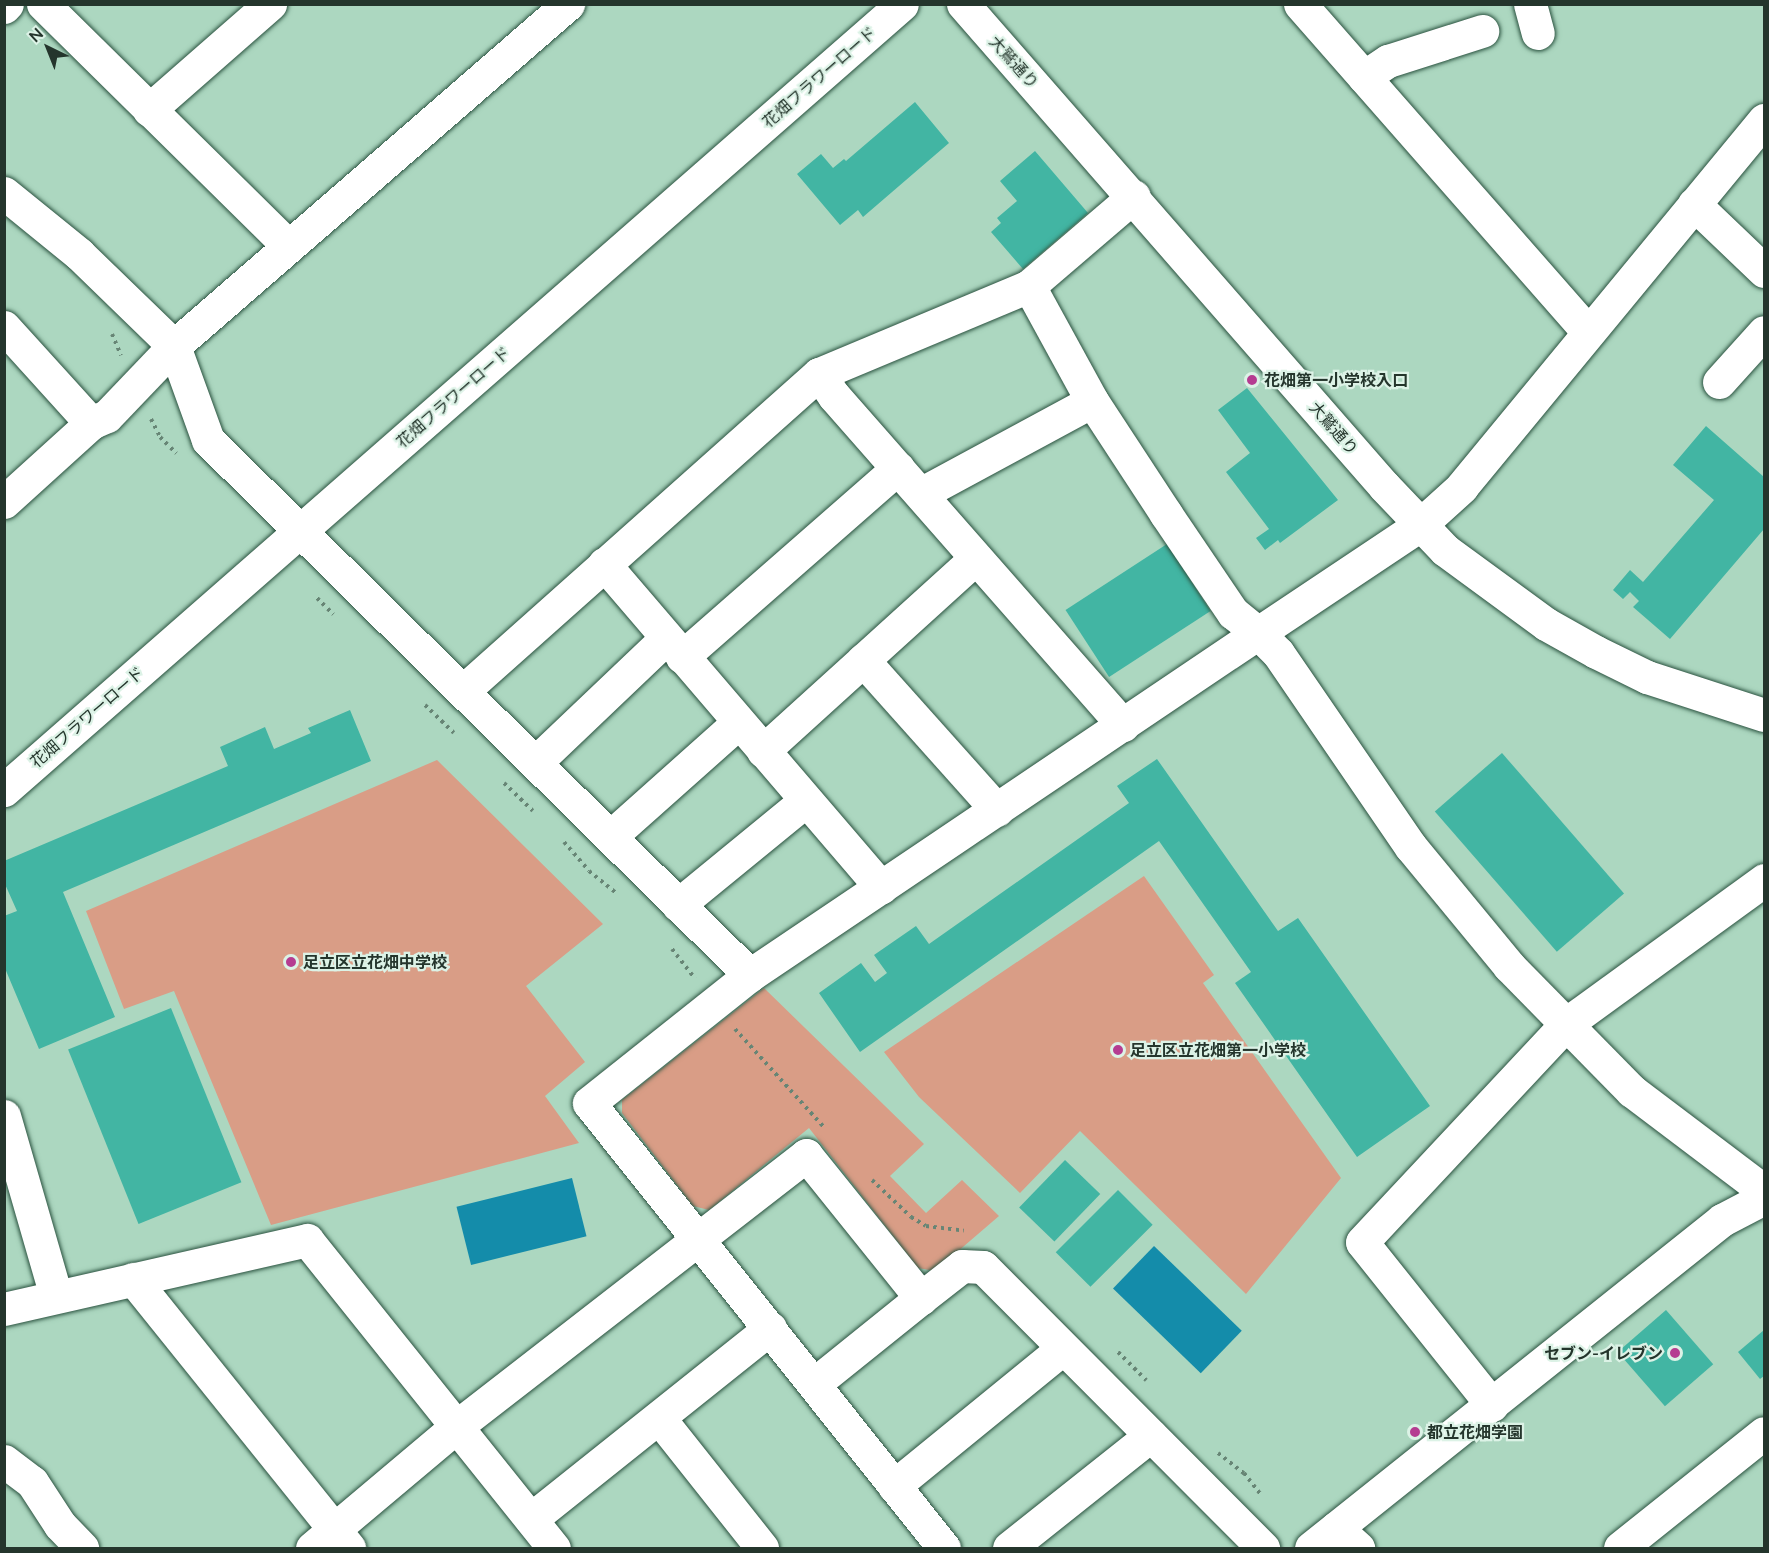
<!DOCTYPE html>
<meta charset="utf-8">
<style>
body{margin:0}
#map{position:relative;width:1769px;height:1553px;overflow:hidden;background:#acd7c0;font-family:Mulish,"Noto Sans JP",sans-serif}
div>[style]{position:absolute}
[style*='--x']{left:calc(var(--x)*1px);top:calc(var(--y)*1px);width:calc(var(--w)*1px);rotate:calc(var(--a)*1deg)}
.green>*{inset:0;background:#d99d86}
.water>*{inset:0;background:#148caa;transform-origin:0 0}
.building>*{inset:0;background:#42b5a3;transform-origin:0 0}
.path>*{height:4px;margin-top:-2px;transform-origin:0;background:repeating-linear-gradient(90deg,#678575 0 3px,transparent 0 7.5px)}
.roads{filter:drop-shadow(0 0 2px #2a523f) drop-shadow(0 0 2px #2a523f)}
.minor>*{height:33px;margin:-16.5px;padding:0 16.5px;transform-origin:16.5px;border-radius:16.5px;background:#fff}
.dots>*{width:16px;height:16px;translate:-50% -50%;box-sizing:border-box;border:3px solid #dcf2e6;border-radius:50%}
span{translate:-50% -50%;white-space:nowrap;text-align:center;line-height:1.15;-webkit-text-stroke:4.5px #dcf2e6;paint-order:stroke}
.street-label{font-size:16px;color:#24352c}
.poi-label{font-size:16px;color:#24352c;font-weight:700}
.left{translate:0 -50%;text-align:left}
.right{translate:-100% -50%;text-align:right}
.frame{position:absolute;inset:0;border:6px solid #24352c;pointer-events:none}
.north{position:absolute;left:18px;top:18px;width:60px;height:60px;-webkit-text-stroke:4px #dcf2e6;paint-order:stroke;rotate:317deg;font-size:16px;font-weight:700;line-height:24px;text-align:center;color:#24352c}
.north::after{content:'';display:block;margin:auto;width:21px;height:27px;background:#24352c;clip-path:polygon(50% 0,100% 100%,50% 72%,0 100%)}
</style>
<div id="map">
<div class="green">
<div style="clip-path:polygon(437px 760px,603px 924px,526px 986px,585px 1062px,545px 1096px,579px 1143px,271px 1225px,174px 991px,124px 1009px,86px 911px)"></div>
<div style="clip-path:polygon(1144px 876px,1214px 975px,1203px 983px,1341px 1178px,1246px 1294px,1080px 1131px,1020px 1193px,919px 1097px,884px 1052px)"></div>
<div style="clip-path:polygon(764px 988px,924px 1144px,890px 1176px,926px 1213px,962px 1180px,999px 1216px,935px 1271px,918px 1268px,809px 1128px,709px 1210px,693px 1206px,622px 1113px,622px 1100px)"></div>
</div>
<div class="water">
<div style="left:572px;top:1178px;width:60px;height:119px;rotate:76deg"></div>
<div style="left:1154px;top:1246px;width:122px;height:59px;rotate:44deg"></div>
</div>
<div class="building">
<div style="clip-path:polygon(915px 102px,949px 143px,863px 217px,858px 210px,840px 225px,797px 174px,821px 154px,833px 168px,844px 159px,846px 161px)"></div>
<div style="clip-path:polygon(1035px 151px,1088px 213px,1023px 269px,991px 232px,1001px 223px,997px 218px,1017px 201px,1000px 181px)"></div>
<div style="clip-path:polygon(1247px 388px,1338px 500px,1280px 543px,1278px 540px,1265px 550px,1256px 538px,1269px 529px,1226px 472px,1250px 453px,1218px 410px)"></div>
<div style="clip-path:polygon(1706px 426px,1764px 477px,1764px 529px,1670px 639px,1633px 607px,1639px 601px,1630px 592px,1623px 599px,1613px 590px,1630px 570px,1643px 582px,1714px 500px,1673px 465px)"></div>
<div style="left:1167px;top:544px;width:80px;height:121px;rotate:57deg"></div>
<div style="clip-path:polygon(350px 710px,371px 761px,63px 892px,115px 1017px,39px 1049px,4px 966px,4px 916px,17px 911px,4px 882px,4px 861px,228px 766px,220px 747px,265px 727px,274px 749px,311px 733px,308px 728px)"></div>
<div style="left:1502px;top:753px;width:186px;height:89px;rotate:49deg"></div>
<div style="clip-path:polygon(1157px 759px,1278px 931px,1298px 918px,1430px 1106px,1357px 1157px,1235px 983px,1251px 972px,1159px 841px,860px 1052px,819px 993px,861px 963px,875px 982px,887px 973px,874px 955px,916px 926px,929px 944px,1129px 803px,1117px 786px)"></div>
<div style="left:171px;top:1008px;width:188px;height:111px;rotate:68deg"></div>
<div style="left:1065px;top:1160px;width:49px;height:66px;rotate:44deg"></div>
<div style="left:1118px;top:1190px;width:49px;height:88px;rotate:45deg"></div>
<div style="left:1666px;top:1310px;width:72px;height:64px;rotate:49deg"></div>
<div style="clip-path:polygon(1764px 1330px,1764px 1376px,1760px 1379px,1738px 1352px)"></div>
</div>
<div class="path">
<div style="--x:112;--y:334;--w:23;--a:67"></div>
<div style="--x:151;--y:419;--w:20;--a:63"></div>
<div style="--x:160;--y:437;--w:23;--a:45"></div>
<div style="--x:317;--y:598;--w:23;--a:45"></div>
<div style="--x:425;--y:705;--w:40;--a:44"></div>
<div style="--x:504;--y:783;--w:40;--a:44"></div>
<div style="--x:564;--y:842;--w:38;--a:49"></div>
<div style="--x:589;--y:871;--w:35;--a:39"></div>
<div style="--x:672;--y:949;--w:37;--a:52"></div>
<div style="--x:735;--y:1029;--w:131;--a:47.8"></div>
<div style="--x:872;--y:1180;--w:54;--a:43.5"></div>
<div style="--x:911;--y:1217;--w:17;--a:31"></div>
<div style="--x:926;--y:1226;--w:38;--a:7"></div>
<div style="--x:1118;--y:1352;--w:40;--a:45"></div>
<div style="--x:1218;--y:1453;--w:33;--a:38"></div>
<div style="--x:1244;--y:1473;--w:28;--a:52"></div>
</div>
<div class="roads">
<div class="minor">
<div style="--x:43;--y:4;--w:344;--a:44.6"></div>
<div style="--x:963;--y:4;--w:640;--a:48.86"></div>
<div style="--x:1384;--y:486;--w:88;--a:46.4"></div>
<div style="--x:1445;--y:550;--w:125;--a:36.2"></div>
<div style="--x:1546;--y:624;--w:57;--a:29.2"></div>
<div style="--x:1596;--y:652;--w:57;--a:26.1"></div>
<div style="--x:1647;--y:677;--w:123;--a:18"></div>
<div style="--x:1300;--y:4;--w:436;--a:48.7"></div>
<div style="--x:1530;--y:4;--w:30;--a:75"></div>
<div style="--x:4;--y:7;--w:4;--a:-45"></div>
<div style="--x:1364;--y:77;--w:29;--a:-34"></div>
<div style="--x:1388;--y:61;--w:99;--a:-17.7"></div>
<div style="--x:149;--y:110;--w:161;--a:-41.2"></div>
<div style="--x:1764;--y:120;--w:475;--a:129.5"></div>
<div style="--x:1462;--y:487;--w:57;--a:137.9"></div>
<div style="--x:1420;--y:525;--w:195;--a:146.3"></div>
<div style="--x:1258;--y:633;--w:28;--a:45"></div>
<div style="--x:1278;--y:653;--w:235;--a:55.6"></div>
<div style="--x:1411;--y:847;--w:154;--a:50.5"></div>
<div style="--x:1509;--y:966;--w:175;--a:45.5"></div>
<div style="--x:1632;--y:1091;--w:166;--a:37.1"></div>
<div style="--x:4;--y:193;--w:97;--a:39.1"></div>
<div style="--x:79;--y:254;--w:132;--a:44.1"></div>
<div style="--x:174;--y:346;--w:100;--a:70.1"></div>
<div style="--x:208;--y:440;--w:762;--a:44.63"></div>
<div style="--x:1694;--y:204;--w:97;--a:43.7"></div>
<div style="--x:4;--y:327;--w:130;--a:47.8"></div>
<div style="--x:819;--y:374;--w:27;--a:56"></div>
<div style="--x:834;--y:396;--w:438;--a:48.7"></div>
<div style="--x:1719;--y:382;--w:67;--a:-48"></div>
<div style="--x:922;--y:493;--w:193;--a:-28.4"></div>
<div style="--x:4;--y:502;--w:118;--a:-42.2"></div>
<div style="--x:91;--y:423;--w:17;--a:-24"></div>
<div style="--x:107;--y:416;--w:97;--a:-46.3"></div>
<div style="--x:174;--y:346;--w:522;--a:-40.96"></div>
<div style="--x:604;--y:564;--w:426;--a:49.4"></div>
<div style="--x:682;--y:657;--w:287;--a:-41.2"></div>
<div style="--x:863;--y:660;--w:201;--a:48.2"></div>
<div style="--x:464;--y:690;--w:475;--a:-41.7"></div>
<div style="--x:819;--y:374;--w:228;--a:-22.7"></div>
<div style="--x:1029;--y:286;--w:138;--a:-40.6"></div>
<div style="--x:763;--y:751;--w:286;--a:-42.2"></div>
<div style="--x:536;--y:762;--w:180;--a:-43.6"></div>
<div style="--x:4;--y:790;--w:1193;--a:-41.19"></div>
<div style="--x:611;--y:836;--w:170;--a:-41.7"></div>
<div style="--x:678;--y:905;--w:164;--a:-39.3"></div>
<div style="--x:4;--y:1116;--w:187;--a:73.9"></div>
<div style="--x:133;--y:1279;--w:345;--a:51.2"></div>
<div style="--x:4;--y:1309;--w:311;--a:-12.8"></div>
<div style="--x:307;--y:1240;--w:395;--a:51.3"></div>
<div style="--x:814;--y:1384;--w:137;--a:-38.8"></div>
<div style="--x:1492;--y:1405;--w:208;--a:-128.6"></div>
<div style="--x:1362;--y:1242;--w:299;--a:-46.9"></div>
<div style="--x:1566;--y:1024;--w:245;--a:-36"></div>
<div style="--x:659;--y:1418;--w:166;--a:51.6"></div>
<div style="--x:4;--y:1461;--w:35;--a:37"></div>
<div style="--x:32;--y:1482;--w:51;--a:56.9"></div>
<div style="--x:60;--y:1525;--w:32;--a:46"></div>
<div style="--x:894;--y:1486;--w:218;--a:-39.2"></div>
<div style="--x:531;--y:1519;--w:306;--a:-38.6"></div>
<div style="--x:1336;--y:1528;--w:30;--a:42"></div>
<div style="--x:312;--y:1548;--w:189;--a:-40.1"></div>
<div style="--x:457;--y:1426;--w:442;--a:-37.8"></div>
<div style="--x:806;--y:1155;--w:184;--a:51.2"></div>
<div style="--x:921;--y:1298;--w:52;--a:-38"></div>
<div style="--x:962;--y:1266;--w:21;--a:3"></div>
<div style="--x:983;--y:1267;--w:397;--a:45.1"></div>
<div style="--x:944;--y:1548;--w:569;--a:-128.58"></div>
<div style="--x:589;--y:1103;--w:206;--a:-38.5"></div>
<div style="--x:750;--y:975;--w:612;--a:-33.95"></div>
<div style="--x:1258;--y:633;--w:32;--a:-141"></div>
<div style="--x:1233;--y:613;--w:120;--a:-124.1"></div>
<div style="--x:1166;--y:514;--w:135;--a:-123.2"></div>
<div style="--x:1092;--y:401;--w:131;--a:-118.7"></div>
<div style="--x:1009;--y:1548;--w:181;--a:-38.5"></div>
<div style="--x:1311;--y:1548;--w:526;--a:-38.59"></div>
<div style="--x:1722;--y:1220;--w:47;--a:-27.6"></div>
<div style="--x:1620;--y:1548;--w:184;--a:-38.6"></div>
</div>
</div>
<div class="dots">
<div style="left:1252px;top:380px;background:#b53c91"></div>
<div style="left:291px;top:962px;background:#b53c91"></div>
<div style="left:1118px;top:1050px;background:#b53c91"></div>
<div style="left:1675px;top:1353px;background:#b53c91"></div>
<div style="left:1415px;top:1432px;background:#b53c91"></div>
</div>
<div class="street-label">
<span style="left:1014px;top:62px;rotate:48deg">大鷲通り</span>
<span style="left:819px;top:77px;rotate:-41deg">花畑フラワーロード</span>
<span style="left:453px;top:397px;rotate:-41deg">花畑フラワーロード</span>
<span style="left:1334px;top:428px;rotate:49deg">大鷲通り</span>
<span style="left:87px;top:717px;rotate:-41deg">花畑フラワーロード</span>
</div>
<div class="poi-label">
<span class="left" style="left:1264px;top:380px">花畑第一小学校入口</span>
<span class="left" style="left:303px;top:962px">足立区立花畑中学校</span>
<span class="left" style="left:1130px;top:1050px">足立区立花畑第一小学校</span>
<span class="right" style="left:1663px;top:1353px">セブン-イレブン</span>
<span class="left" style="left:1427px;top:1432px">都立花畑学園</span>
</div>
<div class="frame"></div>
<div class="north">N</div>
</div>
